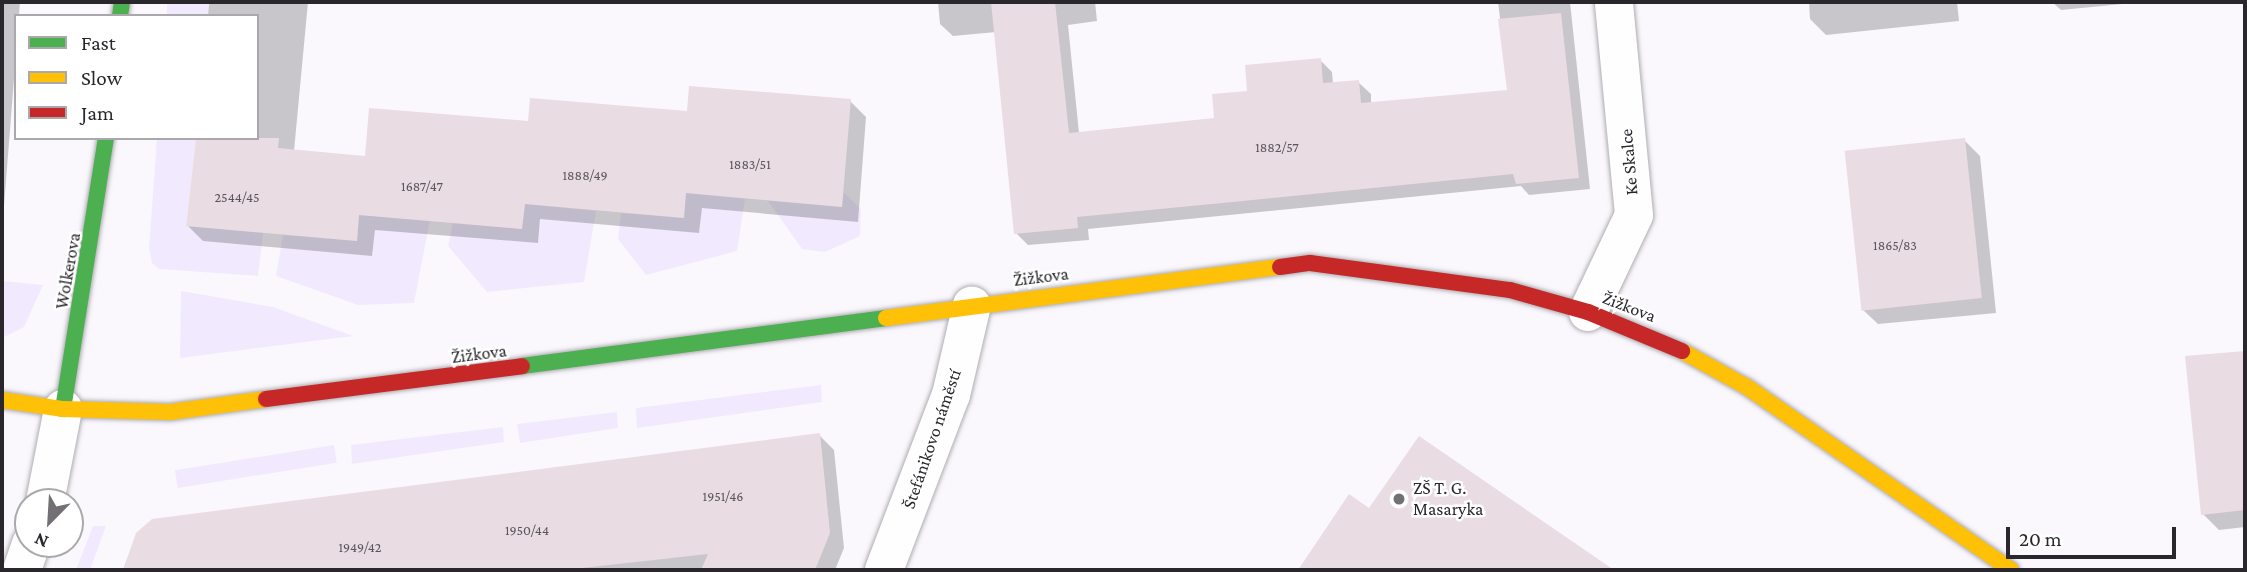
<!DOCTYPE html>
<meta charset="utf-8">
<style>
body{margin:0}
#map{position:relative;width:2247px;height:572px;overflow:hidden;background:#faf8fd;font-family:"Crimson Pro",serif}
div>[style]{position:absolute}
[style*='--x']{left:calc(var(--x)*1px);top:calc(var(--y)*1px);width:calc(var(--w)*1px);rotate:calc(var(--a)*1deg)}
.green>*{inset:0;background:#f1eafe;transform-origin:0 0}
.shadow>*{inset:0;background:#0003}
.building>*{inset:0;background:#eadce3;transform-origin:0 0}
.roads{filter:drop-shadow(0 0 2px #afadb2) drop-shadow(0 0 2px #afadb2)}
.street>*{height:38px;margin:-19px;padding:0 19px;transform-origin:19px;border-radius:19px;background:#fefeff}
.fast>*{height:16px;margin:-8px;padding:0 8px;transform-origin:8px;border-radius:8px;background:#4caf50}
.slow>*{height:16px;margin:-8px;padding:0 8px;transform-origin:8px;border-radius:8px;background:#ffc107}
.jam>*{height:16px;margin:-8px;padding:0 8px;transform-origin:8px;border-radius:8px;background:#c62828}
.dots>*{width:19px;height:19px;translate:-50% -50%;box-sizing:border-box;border:4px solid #fff;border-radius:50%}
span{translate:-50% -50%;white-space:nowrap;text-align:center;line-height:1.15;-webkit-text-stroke:5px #fff;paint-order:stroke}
.number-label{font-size:14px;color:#59545a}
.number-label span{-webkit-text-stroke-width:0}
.street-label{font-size:18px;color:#29272c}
.poi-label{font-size:18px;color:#29272c}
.left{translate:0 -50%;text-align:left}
.frame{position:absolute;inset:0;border:4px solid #29272c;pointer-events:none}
.legend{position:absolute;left:14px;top:14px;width:245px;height:126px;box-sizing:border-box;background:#fff;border:2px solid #a9a9ab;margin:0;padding:9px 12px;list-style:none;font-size:21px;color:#29272c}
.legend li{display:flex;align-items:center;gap:14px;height:35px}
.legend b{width:35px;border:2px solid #a9a9ab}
.north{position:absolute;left:14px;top:488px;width:70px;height:70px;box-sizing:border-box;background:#fff;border:2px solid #a9a9ab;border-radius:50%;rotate:204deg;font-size:19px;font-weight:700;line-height:28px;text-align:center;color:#29272c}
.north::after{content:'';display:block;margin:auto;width:24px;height:32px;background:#727075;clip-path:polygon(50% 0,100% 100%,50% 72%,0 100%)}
.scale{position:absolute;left:2006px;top:527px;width:170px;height:32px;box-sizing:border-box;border:4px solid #29272c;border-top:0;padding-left:9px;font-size:21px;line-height:24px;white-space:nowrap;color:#29272c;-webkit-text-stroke:5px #fff;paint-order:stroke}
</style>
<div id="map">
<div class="green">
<div style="left:167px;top:2px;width:41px;height:14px"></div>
<div style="clip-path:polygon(157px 138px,196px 138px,186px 226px,263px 233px,258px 276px,159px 269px,152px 263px,149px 248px)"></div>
<div style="clip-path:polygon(686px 193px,745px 199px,737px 251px,646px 275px,618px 239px,621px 213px,683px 218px)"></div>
<div style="clip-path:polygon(844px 193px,861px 209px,860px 236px,825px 252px,802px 249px,768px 201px,842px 207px)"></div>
<div style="clip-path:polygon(525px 204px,596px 211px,584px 282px,487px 292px,448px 246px,453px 222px,522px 229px)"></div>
<div style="clip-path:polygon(359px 215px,430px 220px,414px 303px,358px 305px,276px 276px,283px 235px,357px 241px)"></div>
<div style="clip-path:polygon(2px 281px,43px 285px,24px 327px,2px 338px)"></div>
<div style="clip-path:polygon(181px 291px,273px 307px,353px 336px,180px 358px)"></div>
<div style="clip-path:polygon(821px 385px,822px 402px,637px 428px,636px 408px)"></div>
<div style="clip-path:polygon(617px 412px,618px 428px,520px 443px,517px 424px)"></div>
<div style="clip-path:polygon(503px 427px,504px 442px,352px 464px,351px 445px)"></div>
<div style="left:334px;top:445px;width:18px;height:161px;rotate:81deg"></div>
<div style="clip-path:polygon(93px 526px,106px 526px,90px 570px,76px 570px)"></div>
</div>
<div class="shadow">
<div style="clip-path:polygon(2px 2px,20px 2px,3px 219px,2px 219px)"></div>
<div style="clip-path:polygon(209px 2px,308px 2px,294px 151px,367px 157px,530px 123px,850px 101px,866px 117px,858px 222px,702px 208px,699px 233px,540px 219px,538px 243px,375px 230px,372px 256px,203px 241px,188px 226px,257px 138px,257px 16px,208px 16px)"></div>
<div style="clip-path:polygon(938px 2px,1095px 2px,1097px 21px,1068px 25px,1079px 133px,1216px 120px,1249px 93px,1320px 60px,1332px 72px,1333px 84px,1358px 82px,1371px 94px,1371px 104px,1509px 91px,1498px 2px,1570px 2px,1590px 189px,1529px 195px,1521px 186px,1088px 229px,1089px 240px,1028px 245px,1016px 233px,996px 32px,953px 36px,940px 24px)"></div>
<div style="clip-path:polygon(1809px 2px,1957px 2px,1959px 21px,1826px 35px,1810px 19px)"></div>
<div style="clip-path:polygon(2052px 2px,2143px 2px,2061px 10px)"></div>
<div style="clip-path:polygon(1964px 140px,1980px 156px,1996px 313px,1878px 324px,1862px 309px)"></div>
<div style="clip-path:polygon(2245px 352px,2245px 527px,2219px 530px,2203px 514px,2187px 357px)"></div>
<div style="clip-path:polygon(819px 435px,834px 450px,844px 548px,835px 570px,123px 570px,136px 536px)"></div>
<div style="clip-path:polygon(1420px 438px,1611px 570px,1301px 570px,1369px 511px)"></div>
</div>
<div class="building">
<div style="clip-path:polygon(991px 2px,1055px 2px,1069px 133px,1214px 118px,1212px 94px,1247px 91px,1245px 65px,1321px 58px,1323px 83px,1359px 80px,1361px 103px,1507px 90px,1498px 19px,1561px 13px,1579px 178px,1516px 184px,1513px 174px,1243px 201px,1077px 217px,1078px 228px,1014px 234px)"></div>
<div style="clip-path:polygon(689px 86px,851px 99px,842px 207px,686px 193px,684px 218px,525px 204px,522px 229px,359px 215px,357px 241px,186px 226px,196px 138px,279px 138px,278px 148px,365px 156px,369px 108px,528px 121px,530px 98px,687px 111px)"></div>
<div style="left:1965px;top:138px;width:161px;height:121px;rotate:84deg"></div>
<div style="clip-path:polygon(2245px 351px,2245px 510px,2201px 515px,2185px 356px)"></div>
<div style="clip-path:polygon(820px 433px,830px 533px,815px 570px,701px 570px,708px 554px,564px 570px,123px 570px,136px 533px,152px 519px)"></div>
<div style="clip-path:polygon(1419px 436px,1614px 570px,1298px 570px,1349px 494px,1369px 508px)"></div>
</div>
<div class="roads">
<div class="street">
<div style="--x:1588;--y:312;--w:107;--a:-64.6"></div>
<div style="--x:1634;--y:215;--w:214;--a:-95.4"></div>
<div style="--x:45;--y:502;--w:95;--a:-79"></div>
<div style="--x:22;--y:570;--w:28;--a:-71"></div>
<div style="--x:884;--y:570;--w:187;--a:-69.1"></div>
<div style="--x:951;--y:395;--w:92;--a:-76.9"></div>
</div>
<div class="fast">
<div style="--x:120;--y:16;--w:14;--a:-82"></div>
<div style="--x:522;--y:366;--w:367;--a:-7.5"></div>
<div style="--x:63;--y:409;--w:274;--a:-81"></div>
</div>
<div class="slow">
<div style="--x:886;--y:318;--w:397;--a:-7.4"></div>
<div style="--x:1682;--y:351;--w:74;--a:29"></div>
<div style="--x:1747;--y:387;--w:321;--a:34.7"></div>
<div style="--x:2;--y:400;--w:62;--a:8.4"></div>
<div style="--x:63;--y:409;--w:107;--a:1.6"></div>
<div style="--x:170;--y:412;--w:97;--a:-7.7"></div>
</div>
<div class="jam">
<div style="--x:1280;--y:267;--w:30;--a:-8"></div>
<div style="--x:1310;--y:263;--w:202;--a:7.7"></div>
<div style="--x:1510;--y:290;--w:81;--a:15.8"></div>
<div style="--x:1588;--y:312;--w:102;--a:22.5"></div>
<div style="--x:266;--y:399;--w:258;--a:-7.3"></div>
</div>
</div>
<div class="dots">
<div style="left:1399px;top:499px;background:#727075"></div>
</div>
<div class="number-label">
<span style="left:1277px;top:147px">1882/57</span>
<span style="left:750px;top:164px">1883/51</span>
<span style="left:585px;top:175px">1888/49</span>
<span style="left:422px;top:186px">1687/47</span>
<span style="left:237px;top:197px">2544/45</span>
<span style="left:1895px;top:245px">1865/83</span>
<span style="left:723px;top:496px">1951/46</span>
<span style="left:527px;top:530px">1950/44</span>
<span style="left:360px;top:547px">1949/42</span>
</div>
<div class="street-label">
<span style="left:1629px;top:162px;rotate:-95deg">Ke Skalce</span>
<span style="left:68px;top:271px;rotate:-80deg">Wolkerova</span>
<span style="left:1041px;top:277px;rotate:-7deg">Žižkova</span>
<span style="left:1629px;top:307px;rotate:21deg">Žižkova</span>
<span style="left:479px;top:354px;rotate:-7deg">Žižkova</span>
<span style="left:932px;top:439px;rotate:-71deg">Štefánikovo náměstí</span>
</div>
<div class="poi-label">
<span class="left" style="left:1413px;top:499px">ZŠ T. G.<br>Masaryka</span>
</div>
<div class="frame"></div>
<ul class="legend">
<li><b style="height:9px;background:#4caf50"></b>Fast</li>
<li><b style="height:9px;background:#ffc107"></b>Slow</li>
<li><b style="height:9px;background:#c62828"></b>Jam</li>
</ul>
<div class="north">N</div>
<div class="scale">20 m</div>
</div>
